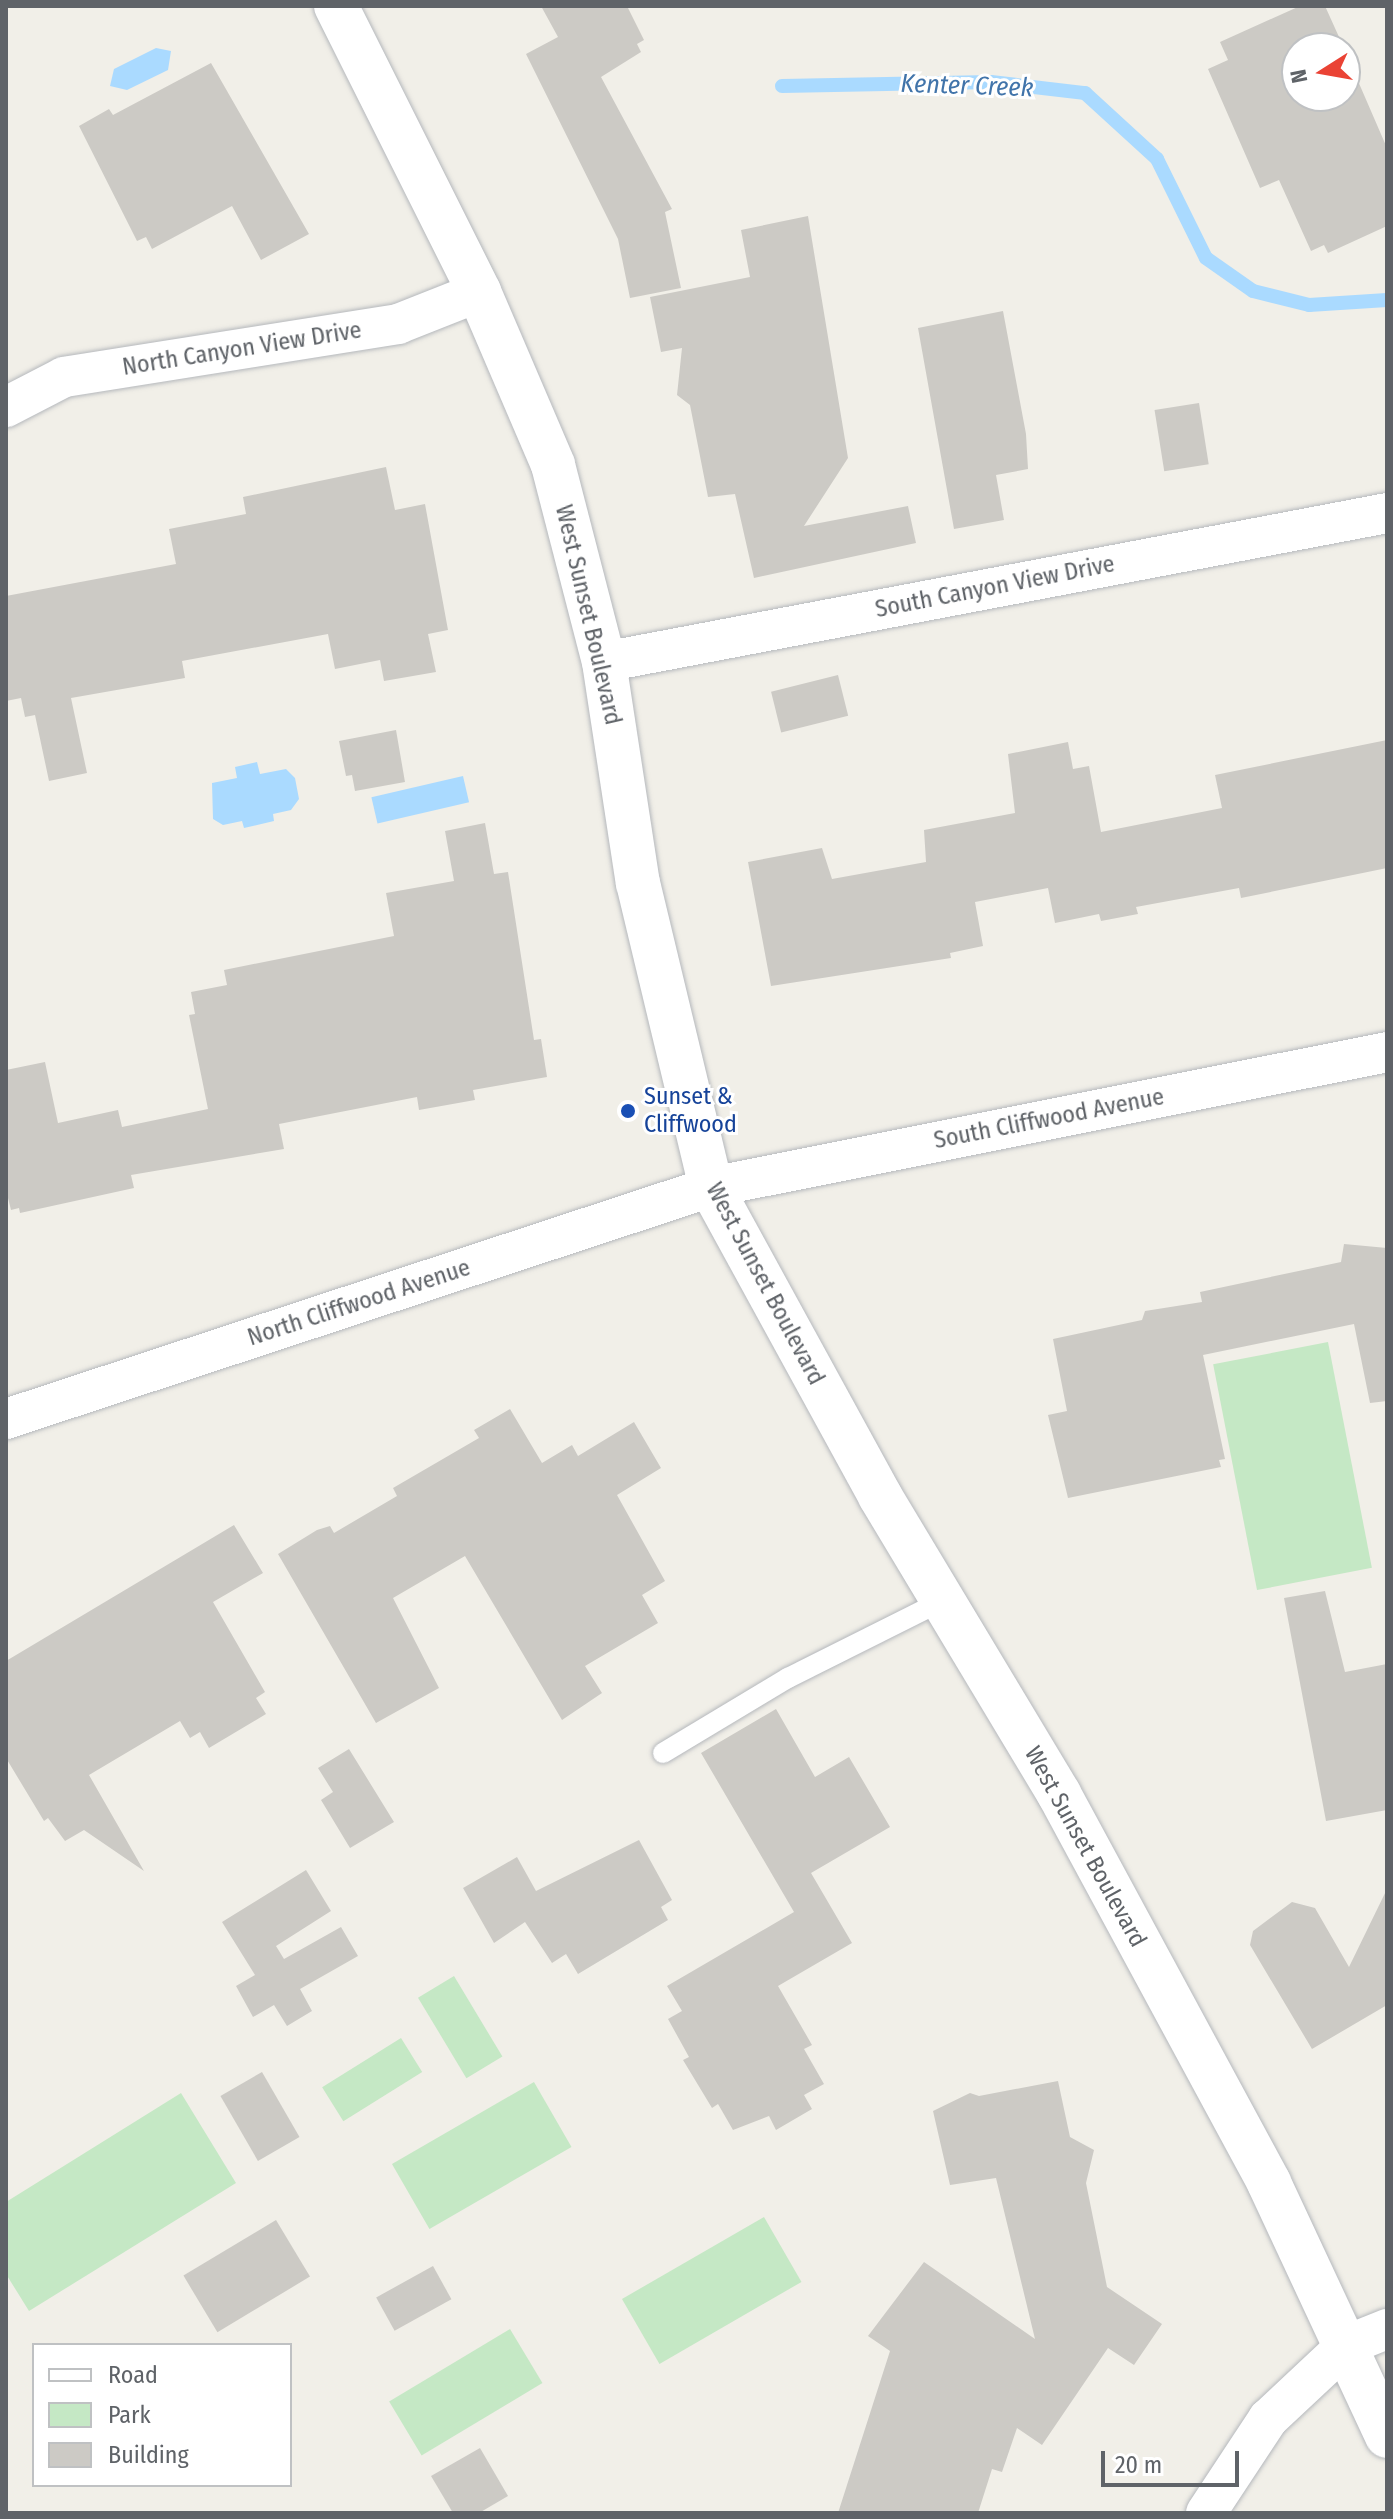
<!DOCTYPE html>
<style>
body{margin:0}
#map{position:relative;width:1393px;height:2519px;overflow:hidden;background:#f1efe8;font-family:"Fira Sans Condensed",sans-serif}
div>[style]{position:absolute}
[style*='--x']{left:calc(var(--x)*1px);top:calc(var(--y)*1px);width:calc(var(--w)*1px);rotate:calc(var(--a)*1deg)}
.green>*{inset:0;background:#c5e8c5;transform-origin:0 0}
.water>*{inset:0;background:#aadaff;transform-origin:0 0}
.stream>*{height:14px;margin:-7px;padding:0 7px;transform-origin:7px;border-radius:7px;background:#aadaff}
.building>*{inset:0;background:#cccac5;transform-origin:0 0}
.roads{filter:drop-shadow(0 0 2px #b5b8bc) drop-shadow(0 0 2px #b5b8bc)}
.service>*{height:20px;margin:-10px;padding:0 10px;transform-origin:10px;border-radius:10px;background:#fff}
.minor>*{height:40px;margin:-20px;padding:0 20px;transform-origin:20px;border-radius:20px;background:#fff}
.secondary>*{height:44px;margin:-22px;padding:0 22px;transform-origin:22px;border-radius:22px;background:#fff}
.dots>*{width:22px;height:22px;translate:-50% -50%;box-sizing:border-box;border:4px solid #fff;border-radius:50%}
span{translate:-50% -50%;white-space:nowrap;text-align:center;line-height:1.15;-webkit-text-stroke:6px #fff;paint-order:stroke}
.street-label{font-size:24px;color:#5f6368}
.transit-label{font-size:24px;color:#164399}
.left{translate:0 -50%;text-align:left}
.water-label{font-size:26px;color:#4174aa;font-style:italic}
.frame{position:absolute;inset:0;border:8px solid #5f6368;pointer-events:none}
.legend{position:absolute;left:32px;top:2343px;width:260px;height:144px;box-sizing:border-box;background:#fff;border:2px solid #bfc1c3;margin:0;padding:10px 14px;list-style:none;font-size:24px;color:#5f6368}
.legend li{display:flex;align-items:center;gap:16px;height:40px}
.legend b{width:40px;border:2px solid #bfc1c3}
.north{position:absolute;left:1281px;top:32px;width:80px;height:80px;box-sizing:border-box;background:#fff;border:2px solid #bfc1c3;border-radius:50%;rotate:259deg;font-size:22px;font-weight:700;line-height:32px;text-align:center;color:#5f6368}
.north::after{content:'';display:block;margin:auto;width:28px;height:36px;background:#ea4335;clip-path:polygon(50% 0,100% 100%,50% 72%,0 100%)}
.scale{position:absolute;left:1101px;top:2451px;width:138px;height:36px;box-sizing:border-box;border:4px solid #5f6368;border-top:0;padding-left:10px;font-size:24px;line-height:28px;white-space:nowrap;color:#5f6368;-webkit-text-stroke:6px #fff;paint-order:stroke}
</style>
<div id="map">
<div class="green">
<div style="left:1328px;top:1342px;width:230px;height:117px;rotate:79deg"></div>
<div style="left:454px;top:1976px;width:94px;height:42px;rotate:59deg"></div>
<div style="left:401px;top:2038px;width:40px;height:93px;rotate:58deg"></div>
<div style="left:534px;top:2082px;width:75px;height:164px;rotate:60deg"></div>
<div style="clip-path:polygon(181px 2093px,236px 2183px,29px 2311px,6px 2274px,6px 2202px)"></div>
<div style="left:764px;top:2217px;width:75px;height:164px;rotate:60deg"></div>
<div style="left:510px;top:2329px;width:63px;height:141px;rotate:59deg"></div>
</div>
<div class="water">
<div style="clip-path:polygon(156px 48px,171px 51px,168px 70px,127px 90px,110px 86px,114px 69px)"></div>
<div style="clip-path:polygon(257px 762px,260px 774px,286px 769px,295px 778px,299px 799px,291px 810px,273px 814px,274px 821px,244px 828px,242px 821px,223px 825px,213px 819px,212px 783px,237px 778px,235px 767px)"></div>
<div style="left:463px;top:776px;width:27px;height:94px;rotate:77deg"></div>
</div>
<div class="stream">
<div style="--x:782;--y:86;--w:209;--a:-1.1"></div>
<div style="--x:991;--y:82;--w:95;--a:6.7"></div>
<div style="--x:1085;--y:93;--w:98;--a:42.5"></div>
<div style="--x:1157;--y:159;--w:110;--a:63.7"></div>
<div style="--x:1206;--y:258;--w:57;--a:35.1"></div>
<div style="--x:1253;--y:291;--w:58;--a:14"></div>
<div style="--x:1309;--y:305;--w:78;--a:-3.7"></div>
</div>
<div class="building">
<div style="clip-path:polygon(541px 6px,627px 6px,644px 40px,637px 44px,641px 52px,601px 77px,672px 209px,665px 212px,681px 288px,630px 298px,618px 239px,526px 54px,558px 37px)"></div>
<div style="clip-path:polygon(1300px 6px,1325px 6px,1344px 48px,1297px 48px,1297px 96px,1345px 96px,1345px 51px,1387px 148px,1387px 226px,1328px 253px,1324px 245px,1311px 251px,1279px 180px,1260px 188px,1208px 69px,1228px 60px,1220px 42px)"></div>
<div style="clip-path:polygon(211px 63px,309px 234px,261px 260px,232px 206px,152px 249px,146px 237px,137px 241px,79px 126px,109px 109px,113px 115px)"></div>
<div style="clip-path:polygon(808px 216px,848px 458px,804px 526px,908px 506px,916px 543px,754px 578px,735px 494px,708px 497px,690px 405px,677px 395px,682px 348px,661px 352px,650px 297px,750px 277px,741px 230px)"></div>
<div style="clip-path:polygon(1003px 311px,1026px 434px,1028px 469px,996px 475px,1004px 520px,954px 529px,918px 328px)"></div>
<div style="left:1199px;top:403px;width:62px;height:45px;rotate:81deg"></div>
<div style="clip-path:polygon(386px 467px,395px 510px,425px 504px,448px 630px,428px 634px,436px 672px,384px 681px,380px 660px,335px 669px,328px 634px,182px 661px,185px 678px,71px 698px,87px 773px,49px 781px,35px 715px,25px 717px,21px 698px,6px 701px,6px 596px,176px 564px,169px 529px,246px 514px,243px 497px)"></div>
<div style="left:838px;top:675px;width:42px;height:69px;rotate:76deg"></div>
<div style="clip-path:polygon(396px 730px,405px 782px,355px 791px,352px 775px,346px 776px,339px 741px)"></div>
<div style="clip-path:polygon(1387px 740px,1387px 868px,1241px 898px,1239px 888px,1136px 907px,1138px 914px,1101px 921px,1099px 914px,1055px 923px,1048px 888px,975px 902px,983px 946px,950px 953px,951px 958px,771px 986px,748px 862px,822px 848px,832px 879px,926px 862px,924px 830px,1015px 813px,1008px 754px,1068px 742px,1073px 769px,1089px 766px,1101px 832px,1222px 808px,1215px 775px)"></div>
<div style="clip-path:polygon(485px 823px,494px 874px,508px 872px,534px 1040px,541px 1039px,547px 1077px,473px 1090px,475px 1100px,419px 1110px,417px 1097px,279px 1124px,284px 1149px,131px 1175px,134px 1188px,20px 1213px,19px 1208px,11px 1210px,6px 1190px,6px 1070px,45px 1062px,58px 1123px,118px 1110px,122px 1127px,208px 1109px,189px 1015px,195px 1014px,191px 992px,227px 985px,224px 970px,394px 936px,386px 893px,454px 881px,445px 831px)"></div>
<div style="clip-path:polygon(1344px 1244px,1387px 1248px,1387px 1401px,1370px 1403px,1354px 1324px,1203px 1355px,1225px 1459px,1219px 1460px,1221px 1467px,1068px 1498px,1048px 1415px,1067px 1411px,1053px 1339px,1142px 1320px,1145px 1311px,1202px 1302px,1200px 1292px,1341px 1262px)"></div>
<div style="clip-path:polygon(510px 1409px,542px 1463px,572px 1445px,578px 1456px,634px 1422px,661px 1468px,617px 1495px,665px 1581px,642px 1595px,658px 1623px,585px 1666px,602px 1693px,562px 1720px,465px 1556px,393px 1598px,439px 1688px,376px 1723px,278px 1554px,317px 1530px,330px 1526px,334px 1533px,397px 1496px,393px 1488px,479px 1438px,474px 1430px)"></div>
<div style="clip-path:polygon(234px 1525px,263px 1573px,213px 1602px,265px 1692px,256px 1698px,266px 1714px,209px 1748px,200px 1732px,190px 1738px,180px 1721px,89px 1775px,144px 1871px,84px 1830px,65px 1841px,48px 1818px,44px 1821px,6px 1758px,6px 1661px)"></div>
<div style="clip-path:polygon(1325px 1591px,1345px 1672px,1387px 1664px,1387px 1810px,1326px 1821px,1284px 1598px)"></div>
<div style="clip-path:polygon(776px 1709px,815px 1777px,849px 1757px,890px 1827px,811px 1873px,852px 1943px,778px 1986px,812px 2045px,804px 2049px,824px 2084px,804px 2095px,812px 2109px,776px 2130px,769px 2116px,733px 2130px,718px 2104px,712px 2108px,683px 2060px,689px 2057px,668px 2019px,682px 2011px,667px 1986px,794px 1912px,701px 1753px)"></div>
<div style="clip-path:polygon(349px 1749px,394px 1822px,350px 1848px,321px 1800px,333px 1792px,318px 1768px)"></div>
<div style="clip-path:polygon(639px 1840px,672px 1900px,661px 1907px,668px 1920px,578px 1974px,566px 1954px,552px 1963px,525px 1922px,494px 1943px,463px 1888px,517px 1857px,536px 1891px)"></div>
<div style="clip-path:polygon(306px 1870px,331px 1911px,276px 1946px,284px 1959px,341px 1927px,358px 1956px,300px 1989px,312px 2011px,287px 2026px,274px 2005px,253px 2017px,236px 1986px,255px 1975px,222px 1922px)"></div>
<div style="clip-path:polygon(1387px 1889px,1387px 2005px,1312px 2049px,1250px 1945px,1253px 1931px,1292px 1902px,1315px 1908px,1349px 1967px)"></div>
<div style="left:262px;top:2072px;width:75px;height:48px;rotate:60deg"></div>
<div style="clip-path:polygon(1058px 2081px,1070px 2137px,1094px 2150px,1086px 2183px,1107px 2287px,1162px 2324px,1134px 2365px,1108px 2348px,1042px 2445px,1017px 2428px,1002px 2472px,992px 2469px,978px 2513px,838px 2513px,890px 2351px,868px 2336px,924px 2262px,1035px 2339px,996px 2178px,950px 2185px,933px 2111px,970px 2093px,979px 2096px)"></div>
<div style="left:276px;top:2220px;width:66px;height:108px;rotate:59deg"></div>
<div style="left:433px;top:2266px;width:38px;height:65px;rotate:61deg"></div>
<div style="clip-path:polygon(480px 2448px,508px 2496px,479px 2513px,453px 2513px,431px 2476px)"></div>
</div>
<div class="roads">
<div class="service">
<div style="--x:663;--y:1753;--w:146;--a:-31"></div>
<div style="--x:788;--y:1678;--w:172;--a:-26.6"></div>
</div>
<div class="minor">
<div style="--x:6;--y:407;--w:65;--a:-27.3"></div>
<div style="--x:64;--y:377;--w:338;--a:-9"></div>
<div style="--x:398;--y:324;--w:87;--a:-21.6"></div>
<div style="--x:604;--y:662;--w:797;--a:-10.77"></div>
<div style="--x:6;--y:1419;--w:742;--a:-18.22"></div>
<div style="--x:711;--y:1187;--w:689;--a:-11.29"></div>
<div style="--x:1206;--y:2513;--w:113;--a:-56.6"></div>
<div style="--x:1268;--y:2419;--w:108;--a:-43.1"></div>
<div style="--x:1347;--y:2345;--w:43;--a:-21.8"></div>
</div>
<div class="secondary">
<div style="--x:336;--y:6;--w:320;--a:63.4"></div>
<div style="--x:479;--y:292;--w:188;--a:66.8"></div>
<div style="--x:553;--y:465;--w:203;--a:75.5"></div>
<div style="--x:604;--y:662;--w:224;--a:81.3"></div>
<div style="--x:638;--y:883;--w:313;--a:76.5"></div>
<div style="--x:711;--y:1187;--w:352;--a:61.3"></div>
<div style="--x:880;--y:1496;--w:348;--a:59"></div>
<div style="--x:1059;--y:1794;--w:442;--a:61.6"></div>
<div style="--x:1269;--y:2183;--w:279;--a:65"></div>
</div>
</div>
<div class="dots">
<div style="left:628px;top:1111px;background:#1a4fb4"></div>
</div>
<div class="street-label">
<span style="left:242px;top:349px;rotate:-9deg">North Canyon View Drive</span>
<span style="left:995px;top:587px;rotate:-11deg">South Canyon View Drive</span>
<span style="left:588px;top:615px;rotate:77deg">West Sunset Boulevard</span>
<span style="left:1049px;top:1119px;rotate:-11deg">South Cliffwood Avenue</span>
<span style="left:765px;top:1284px;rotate:62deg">West Sunset Boulevard</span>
<span style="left:359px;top:1303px;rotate:-18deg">North Cliffwood Avenue</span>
<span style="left:1085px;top:1847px;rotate:61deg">West Sunset Boulevard</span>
</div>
<div class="transit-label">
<span class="left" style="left:644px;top:1111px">Sunset &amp;<br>Cliffwood</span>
</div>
<div class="water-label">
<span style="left:967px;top:86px;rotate:2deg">Kenter Creek</span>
</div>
<div class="frame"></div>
<ul class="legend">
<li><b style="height:10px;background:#fff"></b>Road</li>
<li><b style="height:22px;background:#c5e8c5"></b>Park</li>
<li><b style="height:22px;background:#cccac5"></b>Building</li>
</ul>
<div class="north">N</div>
<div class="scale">20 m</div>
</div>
